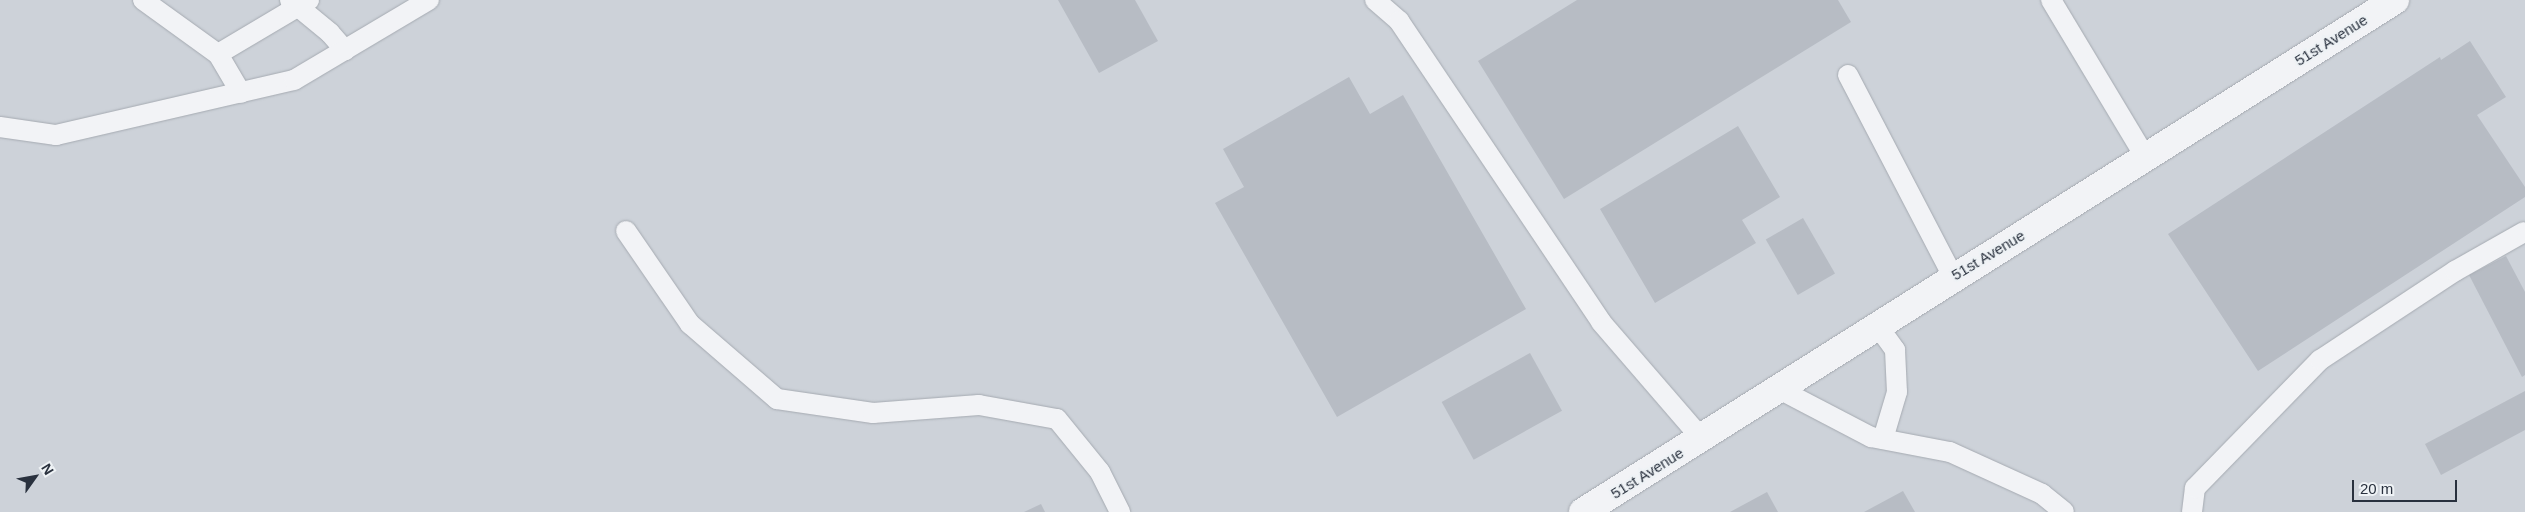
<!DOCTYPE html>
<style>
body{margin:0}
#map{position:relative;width:2525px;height:512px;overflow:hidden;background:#dfe3e7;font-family:Helvetica,sans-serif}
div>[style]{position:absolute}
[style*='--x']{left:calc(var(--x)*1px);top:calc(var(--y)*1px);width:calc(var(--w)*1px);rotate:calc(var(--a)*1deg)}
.built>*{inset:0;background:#cdd2d9;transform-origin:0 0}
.building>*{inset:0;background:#b7bcc4;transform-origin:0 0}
.roads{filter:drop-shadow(0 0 1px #a5aab1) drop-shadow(0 0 1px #a5aab1)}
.lane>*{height:20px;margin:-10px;padding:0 10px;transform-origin:10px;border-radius:10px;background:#f2f3f6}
.street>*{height:28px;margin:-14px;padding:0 14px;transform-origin:14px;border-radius:14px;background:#f2f3f6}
span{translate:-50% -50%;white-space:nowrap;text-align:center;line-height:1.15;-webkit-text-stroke:4.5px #eef2f5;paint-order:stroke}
.street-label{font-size:15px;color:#29313e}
.north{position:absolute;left:10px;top:452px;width:50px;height:50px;-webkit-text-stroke:4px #eef2f5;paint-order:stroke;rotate:58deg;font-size:14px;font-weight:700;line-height:20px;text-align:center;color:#29313e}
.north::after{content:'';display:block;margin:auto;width:18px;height:22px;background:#29313e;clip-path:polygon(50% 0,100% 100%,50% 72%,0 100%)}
.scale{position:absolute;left:2352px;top:480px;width:105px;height:22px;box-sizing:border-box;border:2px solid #29313e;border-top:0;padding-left:6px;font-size:15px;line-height:18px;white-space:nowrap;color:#29313e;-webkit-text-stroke:4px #eef2f5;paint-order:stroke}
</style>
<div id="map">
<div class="built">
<div style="left:0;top:0;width:2525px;height:512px"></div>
</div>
<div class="building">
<div style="clip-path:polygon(1058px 0,1135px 0,1158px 41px,1099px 73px)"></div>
<div style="clip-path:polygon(1577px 0,1838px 0,1851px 22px,1564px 199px,1478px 61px)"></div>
<div style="clip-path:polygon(2470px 41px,2506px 97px,2477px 115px,2525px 187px,2525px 197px,2258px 371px,2168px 234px,2440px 57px,2441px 60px)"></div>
<div style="clip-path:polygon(1349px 77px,1370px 114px,1403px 95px,1526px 309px,1337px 417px,1215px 203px,1244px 187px,1223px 149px)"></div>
<div style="clip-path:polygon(1738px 126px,1780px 197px,1742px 220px,1756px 243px,1655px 303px,1600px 209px)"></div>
<div style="left:1803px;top:218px;width:64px;height:43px;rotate:60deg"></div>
<div style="clip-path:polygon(2506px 256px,2525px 292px,2525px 375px,2522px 377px,2469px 275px)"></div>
<div style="left:1530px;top:353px;width:66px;height:101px;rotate:61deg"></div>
<div style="clip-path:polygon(2525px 391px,2525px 430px,2441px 475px,2425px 444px)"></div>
<div style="clip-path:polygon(1903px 491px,1915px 512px,1864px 512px)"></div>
<div style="clip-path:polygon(1767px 492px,1778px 512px,1730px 512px)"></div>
<div style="clip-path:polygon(1041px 504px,1045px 512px,1024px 512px)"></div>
</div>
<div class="roads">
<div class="lane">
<div style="--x:143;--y:0;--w:92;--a:35.8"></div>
<div style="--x:218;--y:54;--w:106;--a:-30.7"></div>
<div style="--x:290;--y:0;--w:52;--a:39.5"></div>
<div style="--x:330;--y:33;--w:23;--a:49"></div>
<div style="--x:1375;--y:0;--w:32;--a:41"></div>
<div style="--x:1399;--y:21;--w:362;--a:56.1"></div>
<div style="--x:1601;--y:322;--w:155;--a:49.2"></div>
<div style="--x:2051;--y:0;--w:184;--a:59"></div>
<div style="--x:218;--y:54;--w:45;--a:59.5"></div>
<div style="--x:1848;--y:75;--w:228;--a:62.5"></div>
<div style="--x:0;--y:127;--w:57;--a:8.1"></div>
<div style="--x:56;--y:135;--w:244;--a:-13"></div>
<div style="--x:294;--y:80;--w:157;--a:-30.7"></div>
<div style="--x:626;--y:231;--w:113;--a:55.5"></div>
<div style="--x:690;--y:324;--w:115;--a:40.8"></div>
<div style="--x:777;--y:399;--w:97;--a:8.3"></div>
<div style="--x:873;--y:413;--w:106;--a:-4.3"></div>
<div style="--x:979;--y:405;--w:79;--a:10.2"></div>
<div style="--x:1057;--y:419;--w:68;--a:50.9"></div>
<div style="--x:1100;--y:472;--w:45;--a:63.4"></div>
<div style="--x:1877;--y:325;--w:31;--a:54"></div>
<div style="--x:1895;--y:350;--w:42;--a:87.3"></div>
<div style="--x:1897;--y:392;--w:49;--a:106.6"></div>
<div style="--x:1779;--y:389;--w:104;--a:27.6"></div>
<div style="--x:1871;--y:437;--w:80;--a:10.8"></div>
<div style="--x:1950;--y:452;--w:101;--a:24.5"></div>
<div style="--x:2042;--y:494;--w:28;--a:39"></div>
<div style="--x:2192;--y:512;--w:24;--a:-83"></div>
<div style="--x:2195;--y:488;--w:179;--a:-45.7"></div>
<div style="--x:2320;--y:360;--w:162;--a:-33.4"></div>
<div style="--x:2455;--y:271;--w:79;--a:-29.5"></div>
</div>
<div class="street">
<div style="--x:1583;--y:512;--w:960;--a:-32.23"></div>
</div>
</div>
<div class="street-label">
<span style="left:2331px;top:40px;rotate:-32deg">51st Avenue</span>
<span style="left:1988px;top:255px;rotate:-31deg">51st Avenue</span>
<span style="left:1647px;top:473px;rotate:-32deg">51st Avenue</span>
</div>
<div class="north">N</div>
<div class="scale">20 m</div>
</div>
